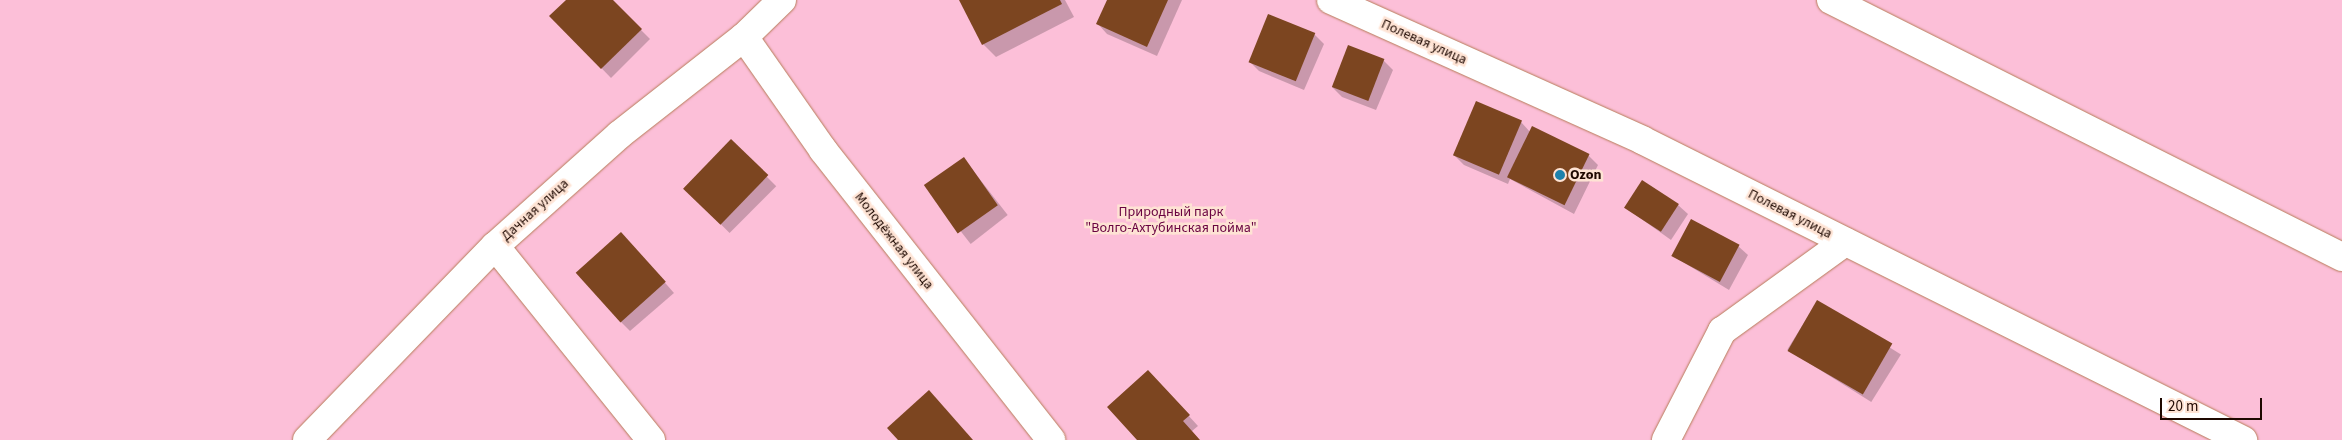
<!DOCTYPE html>
<meta charset="utf-8">
<style>
body{margin:0}
#map{position:relative;width:2342px;height:440px;overflow:hidden;background:#fee3d4;font-family:"Source Sans 3",sans-serif}
div>[style]{position:absolute}
[style*='--x']{left:calc(var(--x)*1px);top:calc(var(--y)*1px);width:calc(var(--w)*1px);rotate:calc(var(--a)*1deg)}
.green>*{inset:0;background:#fcbfd8;transform-origin:0 0}
.shadow>*{inset:0;background:#0003;transform-origin:0 0}
.building>*{inset:0;background:#7c4520;transform-origin:0 0}
.roads{filter:drop-shadow(0 0 1px #b77b57) drop-shadow(0 0 1px #b77b57)}
.minor>*{height:28px;margin:-14px;padding:0 14px;transform-origin:14px;border-radius:14px;background:#fff}
.major>*{height:28px;margin:-14px;padding:0 14px;transform-origin:14px;border-radius:14px;background:#fff}
.dots>*{width:14px;height:14px;translate:-50% -50%;box-sizing:border-box;border:2px solid #fee3d4;border-radius:50%}
span{translate:-50% -50%;white-space:nowrap;text-align:center;line-height:1.15;-webkit-text-stroke:5px #fee3d4;paint-order:stroke}
.street-label{font-size:14px;color:#1e0800}
.poi-label{font-size:14px;color:#1e0800;font-weight:700}
.left{translate:0 -50%;text-align:left}
.park-label{font-size:14px;color:#690341}
.scale{position:absolute;left:2160px;top:398px;width:102px;height:22px;box-sizing:border-box;border:2px solid #1e0800;border-top:0;padding-left:6px;font-size:15px;line-height:18px;white-space:nowrap;color:#1e0800;-webkit-text-stroke:4px #fee3d4;paint-order:stroke}
</style>
<div id="map">
<div class="green">
<div style="left:0;top:0;width:2342px;height:440px"></div>
</div>
<div class="shadow">
<div style="clip-path:polygon(568px 0,611px 0,650px 39px,611px 78px,551px 16px)"></div>
<div style="clip-path:polygon(960px 0,1065px 0,1074px 17px,996px 57px,983px 44px)"></div>
<div style="clip-path:polygon(1108px 0,1182px 0,1157px 56px,1107px 34px,1098px 24px)"></div>
<div style="clip-path:polygon(1314px 34px,1324px 44px,1304px 90px,1259px 71px,1250px 62px)"></div>
<div style="clip-path:polygon(1383px 60px,1393px 70px,1376px 110px,1342px 97px,1332px 87px)"></div>
<div style="clip-path:polygon(1521px 122px,1530px 132px,1588px 155px,1598px 165px,1574px 214px,1510px 179px,1508px 184px,1464px 165px,1454px 155px)"></div>
<div style="left:731px;top:141px;width:64px;height:66px;rotate:45deg"></div>
<div style="left:964px;top:159px;width:71px;height:47px;rotate:52deg"></div>
<div style="clip-path:polygon(1678px 205px,1688px 214px,1671px 240px,1626px 208px)"></div>
<div style="clip-path:polygon(631px 244px,674px 293px,630px 331px,621px 322px)"></div>
<div style="clip-path:polygon(1738px 246px,1748px 255px,1729px 290px,1673px 256px)"></div>
<div style="left:1817px;top:302px;width:99px;height:56px;rotate:32deg"></div>
<div style="clip-path:polygon(1157px 381px,1198px 426px,1192px 431px,1199px 440px,1139px 440px)"></div>
</div>
<div class="building">
<div style="clip-path:polygon(566px 0,613px 0,642px 29px,601px 69px,549px 16px)"></div>
<div style="clip-path:polygon(959px 0,1060px 0,1062px 4px,982px 45px)"></div>
<div style="clip-path:polygon(1107px 0,1168px 0,1147px 47px,1096px 24px)"></div>
<div style="left:1268px;top:14px;width:51px;height:52px;rotate:22deg"></div>
<div style="left:1348px;top:45px;width:39px;height:45px;rotate:21deg"></div>
<div style="left:1476px;top:101px;width:50px;height:59px;rotate:23deg"></div>
<div style="left:1532px;top:126px;width:64px;height:57px;rotate:26deg"></div>
<div style="left:731px;top:139px;width:52px;height:69px;rotate:44deg"></div>
<div style="left:964px;top:157px;width:59px;height:49px;rotate:55deg"></div>
<div style="left:1642px;top:180px;width:44px;height:33px;rotate:33deg"></div>
<div style="left:1691px;top:219px;width:55px;height:42px;rotate:28deg"></div>
<div style="left:621px;top:232px;width:67px;height:61px;rotate:48deg"></div>
<div style="left:1817px;top:300px;width:87px;height:59px;rotate:30deg"></div>
<div style="clip-path:polygon(1148px 370px,1190px 415px,1183px 421px,1200px 440px,1137px 440px,1107px 407px)"></div>
<div style="clip-path:polygon(929px 390px,973px 440px,898px 440px,887px 428px)"></div>
</div>
<div class="roads">
<div class="minor">
<div style="--x:1331;--y:0;--w:341;--a:24.2"></div>
<div style="--x:1642;--y:140;--w:672;--a:26.53"></div>
<div style="--x:744;--y:37;--w:138;--a:55"></div>
<div style="--x:823;--y:150;--w:369;--a:51.8"></div>
<div style="--x:495;--y:246;--w:249;--a:51.2"></div>
<div style="--x:307;--y:440;--w:270;--a:-45.9"></div>
<div style="--x:495;--y:246;--w:166;--a:-41.8"></div>
<div style="--x:619;--y:135;--w:159;--a:-38.1"></div>
<div style="--x:744;--y:37;--w:53;--a:-44.2"></div>
<div style="--x:1666;--y:440;--w:123;--a:-62.8"></div>
<div style="--x:1722;--y:331;--w:152;--a:-35.9"></div>
</div>
<div class="major">
<div style="--x:1831;--y:0;--w:572;--a:26.7"></div>
</div>
</div>
<div class="dots">
<div style="left:1560px;top:175px;background:#1d82ac"></div>
</div>
<div class="street-label">
<span style="left:1424px;top:42px;rotate:24deg">Полевая улица</span>
<span style="left:535px;top:210px;rotate:-42deg">Дачная улица</span>
<span style="left:1790px;top:214px;rotate:27deg">Полевая улица</span>
<span style="left:894px;top:241px;rotate:52deg">Молодёжная улица</span>
</div>
<div class="poi-label">
<span class="left" style="left:1570px;top:175px">Ozon</span>
</div>
<div class="park-label">
<span style="left:1171px;top:220px">Природный парк<br>"Волго-Ахтубинская пойма"</span>
</div>
<div class="scale">20 m</div>
</div>
